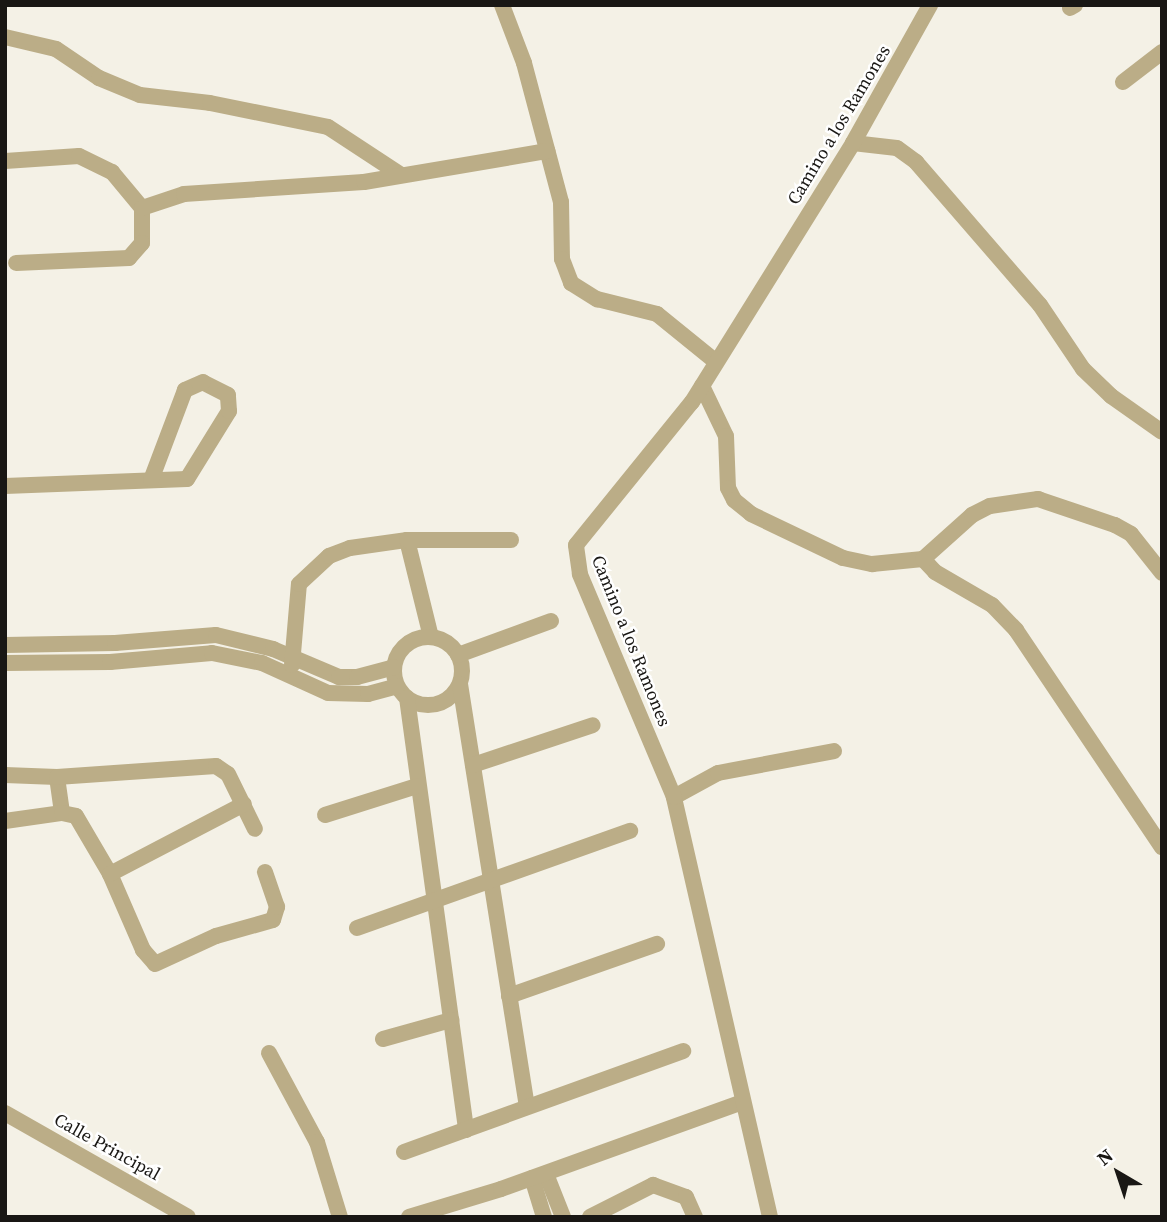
<!DOCTYPE html>
<style>
body{margin:0}
#map{position:relative;width:1167px;height:1222px;overflow:hidden;background:#f4f1e6;font-family:"Source Serif 4",serif}
div>[style]{position:absolute}
[style*='--x']{left:calc(var(--x)*1px);top:calc(var(--y)*1px);width:calc(var(--w)*1px);rotate:calc(var(--a)*1deg)}
.minor>*{height:16px;margin:-8px;padding:0 8px;transform-origin:8px;border-radius:8px;background:#bbad87}
.minor>.ring{margin:-8px;padding:0;box-sizing:content-box;background:none;border:16px solid #bbad87;border-radius:50%}
span{translate:-50% -50%;white-space:nowrap;text-align:center;line-height:1.15;-webkit-text-stroke:5px #fff;paint-order:stroke}
.street-label{font-size:18px;color:#191714}
.frame{position:absolute;inset:0;border:7px solid #191714;pointer-events:none}
.north{position:absolute;left:1083px;top:1138px;width:70px;height:70px;-webkit-text-stroke:5px #fff;paint-order:stroke;rotate:321deg;font-size:19px;font-weight:700;line-height:28px;text-align:center;color:#191714}
.north::after{content:'';display:block;margin:auto;width:24px;height:32px;background:#191714;clip-path:polygon(50% 0,100% 100%,50% 72%,0 100%)}
</style>
<div id="map">
<div class="minor">
<div style="--x:502;--y:5;--w:62;--a:69.2"></div>
<div style="--x:524;--y:63;--w:144;--a:75.1"></div>
<div style="--x:561;--y:202;--w:57;--a:89"></div>
<div style="--x:562;--y:259;--w:26;--a:69"></div>
<div style="--x:571;--y:283;--w:31;--a:32"></div>
<div style="--x:597;--y:299;--w:62;--a:14"></div>
<div style="--x:657;--y:314;--w:75;--a:39"></div>
<div style="--x:1070;--y:8;--w:6;--a:-31"></div>
<div style="--x:5;--y:37;--w:52;--a:13.2"></div>
<div style="--x:56;--y:49;--w:52;--a:34"></div>
<div style="--x:99;--y:78;--w:44;--a:22.5"></div>
<div style="--x:140;--y:95;--w:70;--a:6.5"></div>
<div style="--x:210;--y:103;--w:120;--a:11.5"></div>
<div style="--x:328;--y:127;--w:87;--a:33.3"></div>
<div style="--x:1123;--y:82;--w:49;--a:-37.6"></div>
<div style="--x:853;--y:143;--w:44;--a:6.5"></div>
<div style="--x:897;--y:148;--w:24;--a:36"></div>
<div style="--x:916;--y:162;--w:189;--a:49.1"></div>
<div style="--x:1040;--y:305;--w:77;--a:56.1"></div>
<div style="--x:1083;--y:369;--w:39;--a:44"></div>
<div style="--x:1111;--y:396;--w:62;--a:35.2"></div>
<div style="--x:5;--y:161;--w:74;--a:-3.9"></div>
<div style="--x:79;--y:156;--w:37;--a:26"></div>
<div style="--x:112;--y:172;--w:47;--a:50.2"></div>
<div style="--x:142;--y:208;--w:35;--a:90"></div>
<div style="--x:142;--y:243;--w:20;--a:131"></div>
<div style="--x:129;--y:258;--w:113;--a:177.5"></div>
<div style="--x:142;--y:208;--w:44;--a:-18.4"></div>
<div style="--x:184;--y:194;--w:180;--a:-3.8"></div>
<div style="--x:364;--y:182;--w:186;--a:-9.6"></div>
<div style="--x:702;--y:386;--w:55;--a:64.4"></div>
<div style="--x:726;--y:436;--w:52;--a:87.8"></div>
<div style="--x:728;--y:488;--w:13;--a:63"></div>
<div style="--x:734;--y:500;--w:22;--a:39"></div>
<div style="--x:751;--y:514;--w:102;--a:25.6"></div>
<div style="--x:843;--y:558;--w:30;--a:12"></div>
<div style="--x:872;--y:564;--w:51;--a:-5.6"></div>
<div style="--x:923;--y:559;--w:66;--a:-41.9"></div>
<div style="--x:972;--y:515;--w:20;--a:-27"></div>
<div style="--x:990;--y:506;--w:49;--a:-8.3"></div>
<div style="--x:1038;--y:499;--w:81;--a:18.7"></div>
<div style="--x:1115;--y:525;--w:18;--a:29"></div>
<div style="--x:1131;--y:534;--w:50;--a:51.5"></div>
<div style="--x:5;--y:486;--w:182;--a:-2.2"></div>
<div style="--x:187;--y:479;--w:80;--a:-58.3"></div>
<div style="--x:229;--y:411;--w:16;--a:-94"></div>
<div style="--x:228;--y:395;--w:28;--a:-153"></div>
<div style="--x:203;--y:382;--w:20;--a:156"></div>
<div style="--x:185;--y:390;--w:96;--a:110.7"></div>
<div style="--x:407;--y:540;--w:100;--a:76.1"></div>
<div style="--x:923;--y:559;--w:18;--a:47"></div>
<div style="--x:935;--y:572;--w:66;--a:30.1"></div>
<div style="--x:992;--y:605;--w:35;--a:46"></div>
<div style="--x:1016;--y:630;--w:262;--a:56.1"></div>
<div class="ring" style="left:394px;top:637px;width:52px;height:52px"></div>
<div style="--x:5;--y:645;--w:110;--a:-1"></div>
<div style="--x:115;--y:643;--w:101;--a:-4.5"></div>
<div style="--x:216;--y:635;--w:59;--a:13.8"></div>
<div style="--x:273;--y:649;--w:72;--a:23"></div>
<div style="--x:339;--y:677;--w:18;--a:0"></div>
<div style="--x:357;--y:677;--w:38;--a:-15"></div>
<div style="--x:458;--y:655;--w:99;--a:-20.1"></div>
<div style="--x:5;--y:663;--w:105;--a:-0.5"></div>
<div style="--x:110;--y:662;--w:102;--a:-5"></div>
<div style="--x:212;--y:653;--w:51;--a:11.3"></div>
<div style="--x:262;--y:663;--w:72;--a:24.4"></div>
<div style="--x:328;--y:693;--w:40;--a:1.4"></div>
<div style="--x:368;--y:694;--w:30;--a:-15"></div>
<div style="--x:292;--y:665;--w:81;--a:-85.1"></div>
<div style="--x:299;--y:584;--w:41;--a:-43"></div>
<div style="--x:329;--y:556;--w:22;--a:-21"></div>
<div style="--x:350;--y:548;--w:58;--a:-8"></div>
<div style="--x:407;--y:540;--w:104;--a:0"></div>
<div style="--x:460;--y:684;--w:427;--a:81"></div>
<div style="--x:407;--y:698;--w:436;--a:82.2"></div>
<div style="--x:473;--y:765;--w:126;--a:-18.4"></div>
<div style="--x:5;--y:775;--w:52;--a:2.2"></div>
<div style="--x:57;--y:777;--w:36;--a:82"></div>
<div style="--x:57;--y:777;--w:159;--a:-4"></div>
<div style="--x:216;--y:766;--w:14;--a:34"></div>
<div style="--x:228;--y:774;--w:61;--a:63.9"></div>
<div style="--x:674;--y:797;--w:50;--a:-28.6"></div>
<div style="--x:718;--y:773;--w:118;--a:-10.7"></div>
<div style="--x:325;--y:815;--w:96;--a:-17.5"></div>
<div style="--x:5;--y:821;--w:58;--a:-8"></div>
<div style="--x:62;--y:813;--w:14;--a:12"></div>
<div style="--x:76;--y:816;--w:67;--a:59.6"></div>
<div style="--x:110;--y:874;--w:83;--a:66.5"></div>
<div style="--x:143;--y:950;--w:18;--a:49"></div>
<div style="--x:155;--y:964;--w:67;--a:-24.7"></div>
<div style="--x:216;--y:936;--w:59;--a:-15.7"></div>
<div style="--x:273;--y:920;--w:14;--a:-73"></div>
<div style="--x:277;--y:907;--w:37;--a:-109"></div>
<div style="--x:110;--y:874;--w:151;--a:-27.6"></div>
<div style="--x:357;--y:928;--w:290;--a:-19.6"></div>
<div style="--x:509;--y:996;--w:157;--a:-19.4"></div>
<div style="--x:383;--y:1039;--w:71;--a:-15.6"></div>
<div style="--x:269;--y:1053;--w:101;--a:61.7"></div>
<div style="--x:317;--y:1142;--w:78;--a:73"></div>
<div style="--x:5;--y:1113;--w:210;--a:29.6"></div>
<div style="--x:404;--y:1152;--w:297;--a:-19.9"></div>
<div style="--x:546;--y:1174;--w:46;--a:68.4"></div>
<div style="--x:532;--y:1178;--w:41;--a:72.9"></div>
<div style="--x:409;--y:1217;--w:96;--a:-16.9"></div>
<div style="--x:501;--y:1189;--w:256;--a:-19.8"></div>
<div style="--x:590;--y:1217;--w:71;--a:-26.9"></div>
<div style="--x:653;--y:1185;--w:35;--a:20"></div>
<div style="--x:686;--y:1197;--w:22;--a:66"></div>
<div style="--x:770;--y:1217;--w:431;--a:-102.9"></div>
<div style="--x:674;--y:797;--w:242;--a:-112.9"></div>
<div style="--x:580;--y:574;--w:29;--a:-98"></div>
<div style="--x:576;--y:545;--w:184;--a:-51"></div>
<div style="--x:692;--y:402;--w:305;--a:-58.1"></div>
<div style="--x:853;--y:143;--w:158;--a:-60.8"></div>
</div>
<div class="street-label">
<span style="left:839px;top:125px;rotate:-59deg">Camino a los Ramones</span>
<span style="left:631px;top:641px;rotate:68deg">Camino a los Ramones</span>
<span style="left:107px;top:1147px;rotate:29deg">Calle Principal</span>
</div>
<div class="frame"></div>
<div class="north">N</div>
</div>
